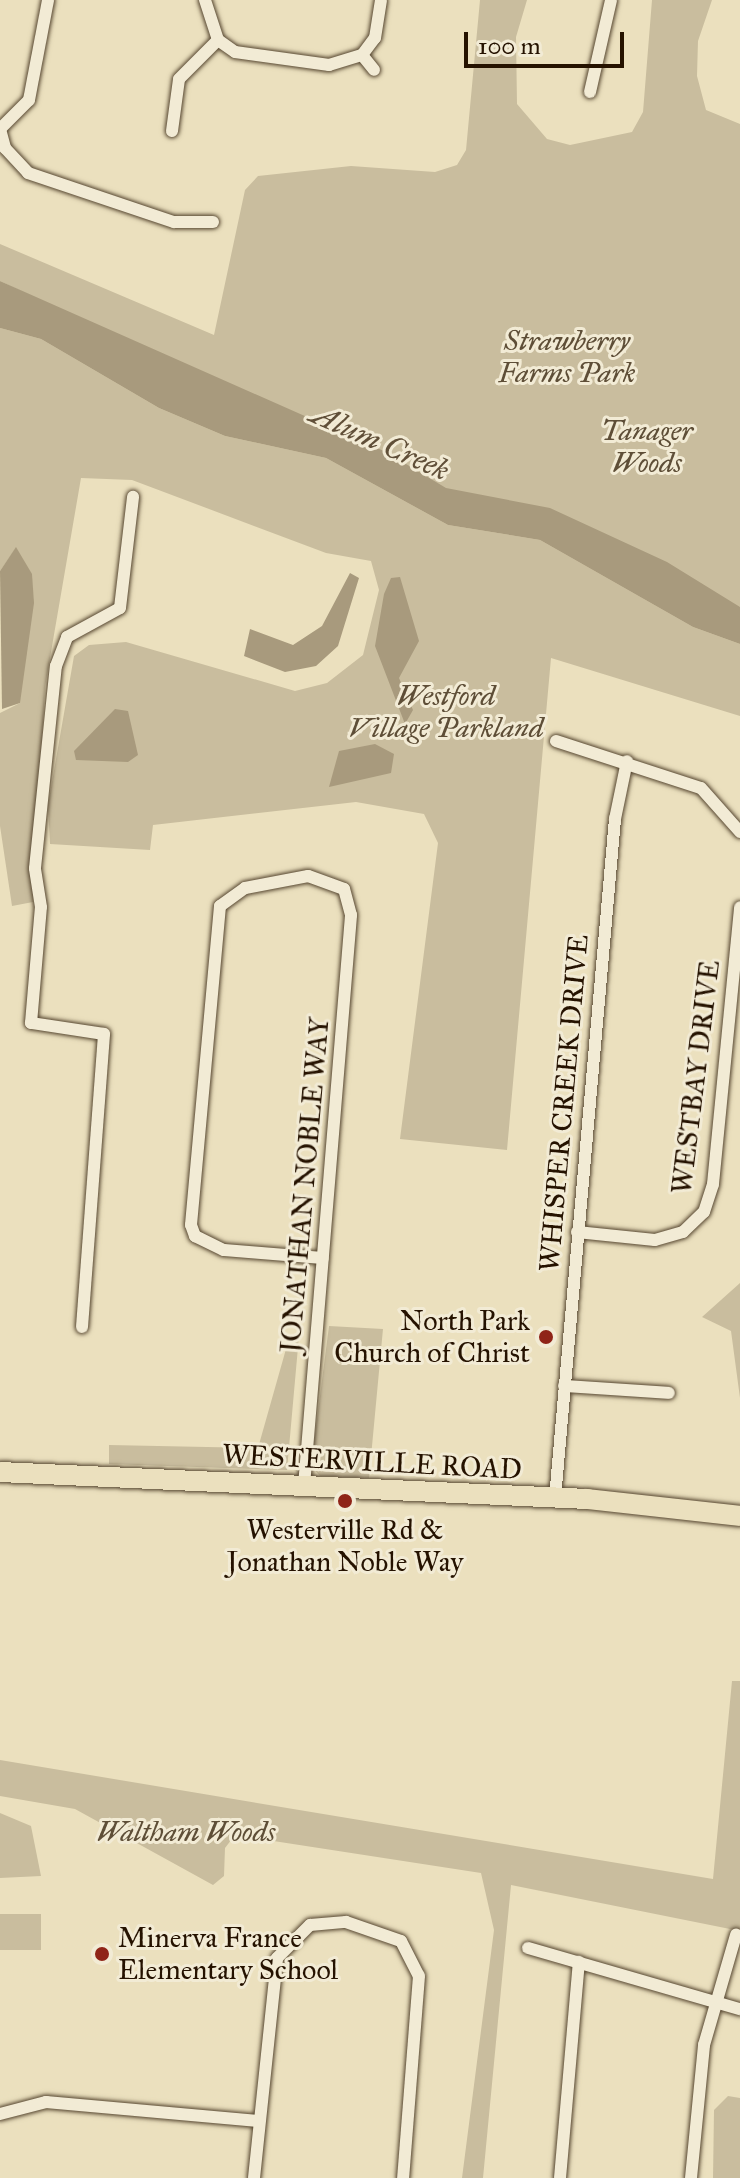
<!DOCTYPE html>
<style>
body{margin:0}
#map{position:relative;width:740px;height:2178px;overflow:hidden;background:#ebe0be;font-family:"IM FELL Great Primer",serif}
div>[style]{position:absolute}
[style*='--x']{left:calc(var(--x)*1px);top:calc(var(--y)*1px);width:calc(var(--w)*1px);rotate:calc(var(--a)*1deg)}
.green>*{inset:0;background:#c9bd9e;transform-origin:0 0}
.water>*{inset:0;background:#a89a7d}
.roads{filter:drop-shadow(0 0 2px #564630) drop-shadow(0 0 2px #564630)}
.minor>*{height:12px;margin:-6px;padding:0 6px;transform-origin:6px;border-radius:6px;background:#f2ebd5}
.primary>*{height:20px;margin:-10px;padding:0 10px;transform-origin:10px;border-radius:10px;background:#ebe0be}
.dots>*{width:22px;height:22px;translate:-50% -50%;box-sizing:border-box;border:4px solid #f2ebd5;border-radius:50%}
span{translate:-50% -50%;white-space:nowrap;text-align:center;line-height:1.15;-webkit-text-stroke:6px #f2ebd5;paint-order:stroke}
.park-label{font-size:28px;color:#5e4e37;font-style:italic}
.street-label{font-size:28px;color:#251200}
.poi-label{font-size:28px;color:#251200}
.right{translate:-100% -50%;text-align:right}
.left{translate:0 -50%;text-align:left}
.water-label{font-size:30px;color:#604f38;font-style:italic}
.scale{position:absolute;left:464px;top:32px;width:160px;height:36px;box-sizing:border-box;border:4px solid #251200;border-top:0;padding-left:10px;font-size:24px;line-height:28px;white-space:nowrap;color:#251200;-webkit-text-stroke:6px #f2ebd5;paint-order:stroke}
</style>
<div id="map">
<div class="green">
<div style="clip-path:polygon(480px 0,527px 0,516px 37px,517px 104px,547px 139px,570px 145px,632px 132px,643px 112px,652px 0,712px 0,698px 41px,697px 76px,706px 110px,740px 124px,740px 619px,495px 515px,0 281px,0 244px,214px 335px,245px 190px,258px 176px,351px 166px,435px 172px,457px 165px,466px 150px)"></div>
<div style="clip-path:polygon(0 328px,41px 339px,159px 408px,225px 436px,326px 458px,448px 525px,540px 540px,693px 627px,740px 644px,740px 716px,551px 658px,507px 1150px,400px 1139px,438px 843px,424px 814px,356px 802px,153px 825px,150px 850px,50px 844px,48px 805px,74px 656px,89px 645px,126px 642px,295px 691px,327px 683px,363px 655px,379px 590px,371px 561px,326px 553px,132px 480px,81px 478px,45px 687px,33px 902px,12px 906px,0 826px,0 713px,20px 703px,16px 548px,0 571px)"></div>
<div style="clip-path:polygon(740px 1283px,740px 1398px,731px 1331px,702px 1317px)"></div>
<div style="clip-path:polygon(329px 1326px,383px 1329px,369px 1478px,320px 1476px,311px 1466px)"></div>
<div style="clip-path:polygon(299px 1336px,287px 1470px,109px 1464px,109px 1445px,258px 1448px,286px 1349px)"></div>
<div style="clip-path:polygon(732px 1681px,740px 1681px,740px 1931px,511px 1885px,483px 2178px,462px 2178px,494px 1930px,481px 1873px,235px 1835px,225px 1848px,224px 1876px,213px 1885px,75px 1809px,0 1796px,0 1760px,713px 1879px)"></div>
<div style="clip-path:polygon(0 1813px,31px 1826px,41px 1876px,0 1878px)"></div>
<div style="left:41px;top:1914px;width:36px;height:41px;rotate:90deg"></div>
<div style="clip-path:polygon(728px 2096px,740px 2098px,740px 2178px,713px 2178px,714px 2110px)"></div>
</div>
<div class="water">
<div style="clip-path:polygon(0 281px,386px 452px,446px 488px,550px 508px,667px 562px,740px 607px,740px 644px,693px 627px,540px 540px,448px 525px,326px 458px,225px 436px,159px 408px,41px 339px,0 328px)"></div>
<div style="clip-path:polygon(16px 547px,32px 574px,34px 603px,20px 703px,2px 709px,0 571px)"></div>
<div style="clip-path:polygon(350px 573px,359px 578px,338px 646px,316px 666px,285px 672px,244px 656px,250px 629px,293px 645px,322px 626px)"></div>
<div style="clip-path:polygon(400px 577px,419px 641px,399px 678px,413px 710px,405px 724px,375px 646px,384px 594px,391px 578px)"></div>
<div style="clip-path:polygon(115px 709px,128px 711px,138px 755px,128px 762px,76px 760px,74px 751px)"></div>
<div style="clip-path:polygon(375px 744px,394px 754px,391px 773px,329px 787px,339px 751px)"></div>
</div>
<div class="roads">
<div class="minor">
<div style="--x:205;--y:0;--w:42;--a:72"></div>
<div style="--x:218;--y:40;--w:21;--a:35"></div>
<div style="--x:235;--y:52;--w:95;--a:7.9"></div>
<div style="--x:329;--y:65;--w:34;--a:-17"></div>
<div style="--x:362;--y:55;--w:21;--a:-53"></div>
<div style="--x:375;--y:38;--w:38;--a:-81"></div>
<div style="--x:362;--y:55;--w:19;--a:51"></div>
<div style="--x:590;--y:92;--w:94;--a:-77.1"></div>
<div style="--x:0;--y:129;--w:20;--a:75"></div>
<div style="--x:5;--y:148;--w:34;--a:47"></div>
<div style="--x:28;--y:173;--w:154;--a:18.6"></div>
<div style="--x:174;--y:222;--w:39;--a:0"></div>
<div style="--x:0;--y:129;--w:41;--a:-45"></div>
<div style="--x:29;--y:100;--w:102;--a:-79.2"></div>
<div style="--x:172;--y:131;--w:52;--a:-82.3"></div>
<div style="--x:179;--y:79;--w:55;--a:-45"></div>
<div style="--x:556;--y:741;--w:152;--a:18"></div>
<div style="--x:701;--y:788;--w:59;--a:48.4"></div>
<div style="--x:577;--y:1232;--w:78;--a:5.9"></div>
<div style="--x:655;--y:1240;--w:29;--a:-16"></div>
<div style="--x:683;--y:1232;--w:29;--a:-44"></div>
<div style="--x:704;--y:1212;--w:29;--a:-72"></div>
<div style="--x:713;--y:1184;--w:278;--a:-84.4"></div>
<div style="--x:82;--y:1327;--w:294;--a:-85.7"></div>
<div style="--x:104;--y:1034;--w:74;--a:-171.4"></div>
<div style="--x:31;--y:1023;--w:116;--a:-85.1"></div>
<div style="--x:41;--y:907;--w:39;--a:-99"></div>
<div style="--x:35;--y:868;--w:203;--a:-84.1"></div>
<div style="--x:56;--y:666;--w:31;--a:-69"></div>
<div style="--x:67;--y:637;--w:60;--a:-28.7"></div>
<div style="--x:120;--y:608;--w:112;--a:-83.3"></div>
<div style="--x:564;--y:1386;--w:105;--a:3.8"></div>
<div style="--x:304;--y:1486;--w:573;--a:-85.29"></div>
<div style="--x:351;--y:915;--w:27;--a:-105"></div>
<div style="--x:344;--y:889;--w:38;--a:-160"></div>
<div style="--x:308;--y:876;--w:64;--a:169.2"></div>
<div style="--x:245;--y:888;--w:31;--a:144"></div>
<div style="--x:220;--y:906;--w:320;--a:95.2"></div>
<div style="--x:191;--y:1225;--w:12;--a:70"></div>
<div style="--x:195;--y:1236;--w:32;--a:26"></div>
<div style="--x:224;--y:1250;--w:99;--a:4.6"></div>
<div style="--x:555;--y:1498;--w:682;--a:-84.95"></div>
<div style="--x:615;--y:819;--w:59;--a:-78.3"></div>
<div style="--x:528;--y:1948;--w:221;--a:16.1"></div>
<div style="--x:0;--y:2114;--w:48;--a:-14.6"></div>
<div style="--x:46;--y:2102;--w:213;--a:5.1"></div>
<div style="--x:254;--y:2178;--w:221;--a:-84"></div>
<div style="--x:277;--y:1958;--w:47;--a:-45"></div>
<div style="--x:310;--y:1925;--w:36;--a:-5"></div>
<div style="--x:346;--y:1922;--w:58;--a:19.1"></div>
<div style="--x:401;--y:1941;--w:39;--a:63"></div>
<div style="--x:419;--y:1976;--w:203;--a:94.5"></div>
<div style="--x:560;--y:2178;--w:217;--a:-85"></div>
<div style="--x:691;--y:2178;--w:134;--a:-84.4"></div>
<div style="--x:704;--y:2045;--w:115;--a:-73.8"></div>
</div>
<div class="primary">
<div style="--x:0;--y:1472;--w:588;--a:2.63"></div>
<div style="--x:587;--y:1499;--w:154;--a:6.3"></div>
</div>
</div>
<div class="dots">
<div style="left:546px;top:1337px;background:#8f2418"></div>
<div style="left:345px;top:1501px;background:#8f2418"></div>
<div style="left:102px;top:1954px;background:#8f2418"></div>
</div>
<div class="park-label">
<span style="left:567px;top:357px">Strawberry<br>Farms Park</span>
<span style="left:647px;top:447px">Tanager<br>Woods</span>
<span style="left:446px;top:712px">Westford<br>Village Parkland</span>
<span style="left:186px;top:1832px">Waltham Woods</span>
</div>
<div class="street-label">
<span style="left:696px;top:1077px;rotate:-83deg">WESTBAY DRIVE</span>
<span style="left:564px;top:1103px;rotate:-85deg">WHISPER CREEK DRIVE</span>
<span style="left:305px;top:1185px;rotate:-85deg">JONATHAN NOBLE WAY</span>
<span style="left:372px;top:1462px;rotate:3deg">WESTERVILLE ROAD</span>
</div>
<div class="poi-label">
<span class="right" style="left:530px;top:1337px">North Park<br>Church of Christ</span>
<span style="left:345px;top:1546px">Westerville Rd &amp;<br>Jonathan Noble Way</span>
<span class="left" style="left:118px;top:1954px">Minerva France<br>Elementary School</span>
</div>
<div class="water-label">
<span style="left:380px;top:442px;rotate:24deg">Alum Creek</span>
</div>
<div class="scale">100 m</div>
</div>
